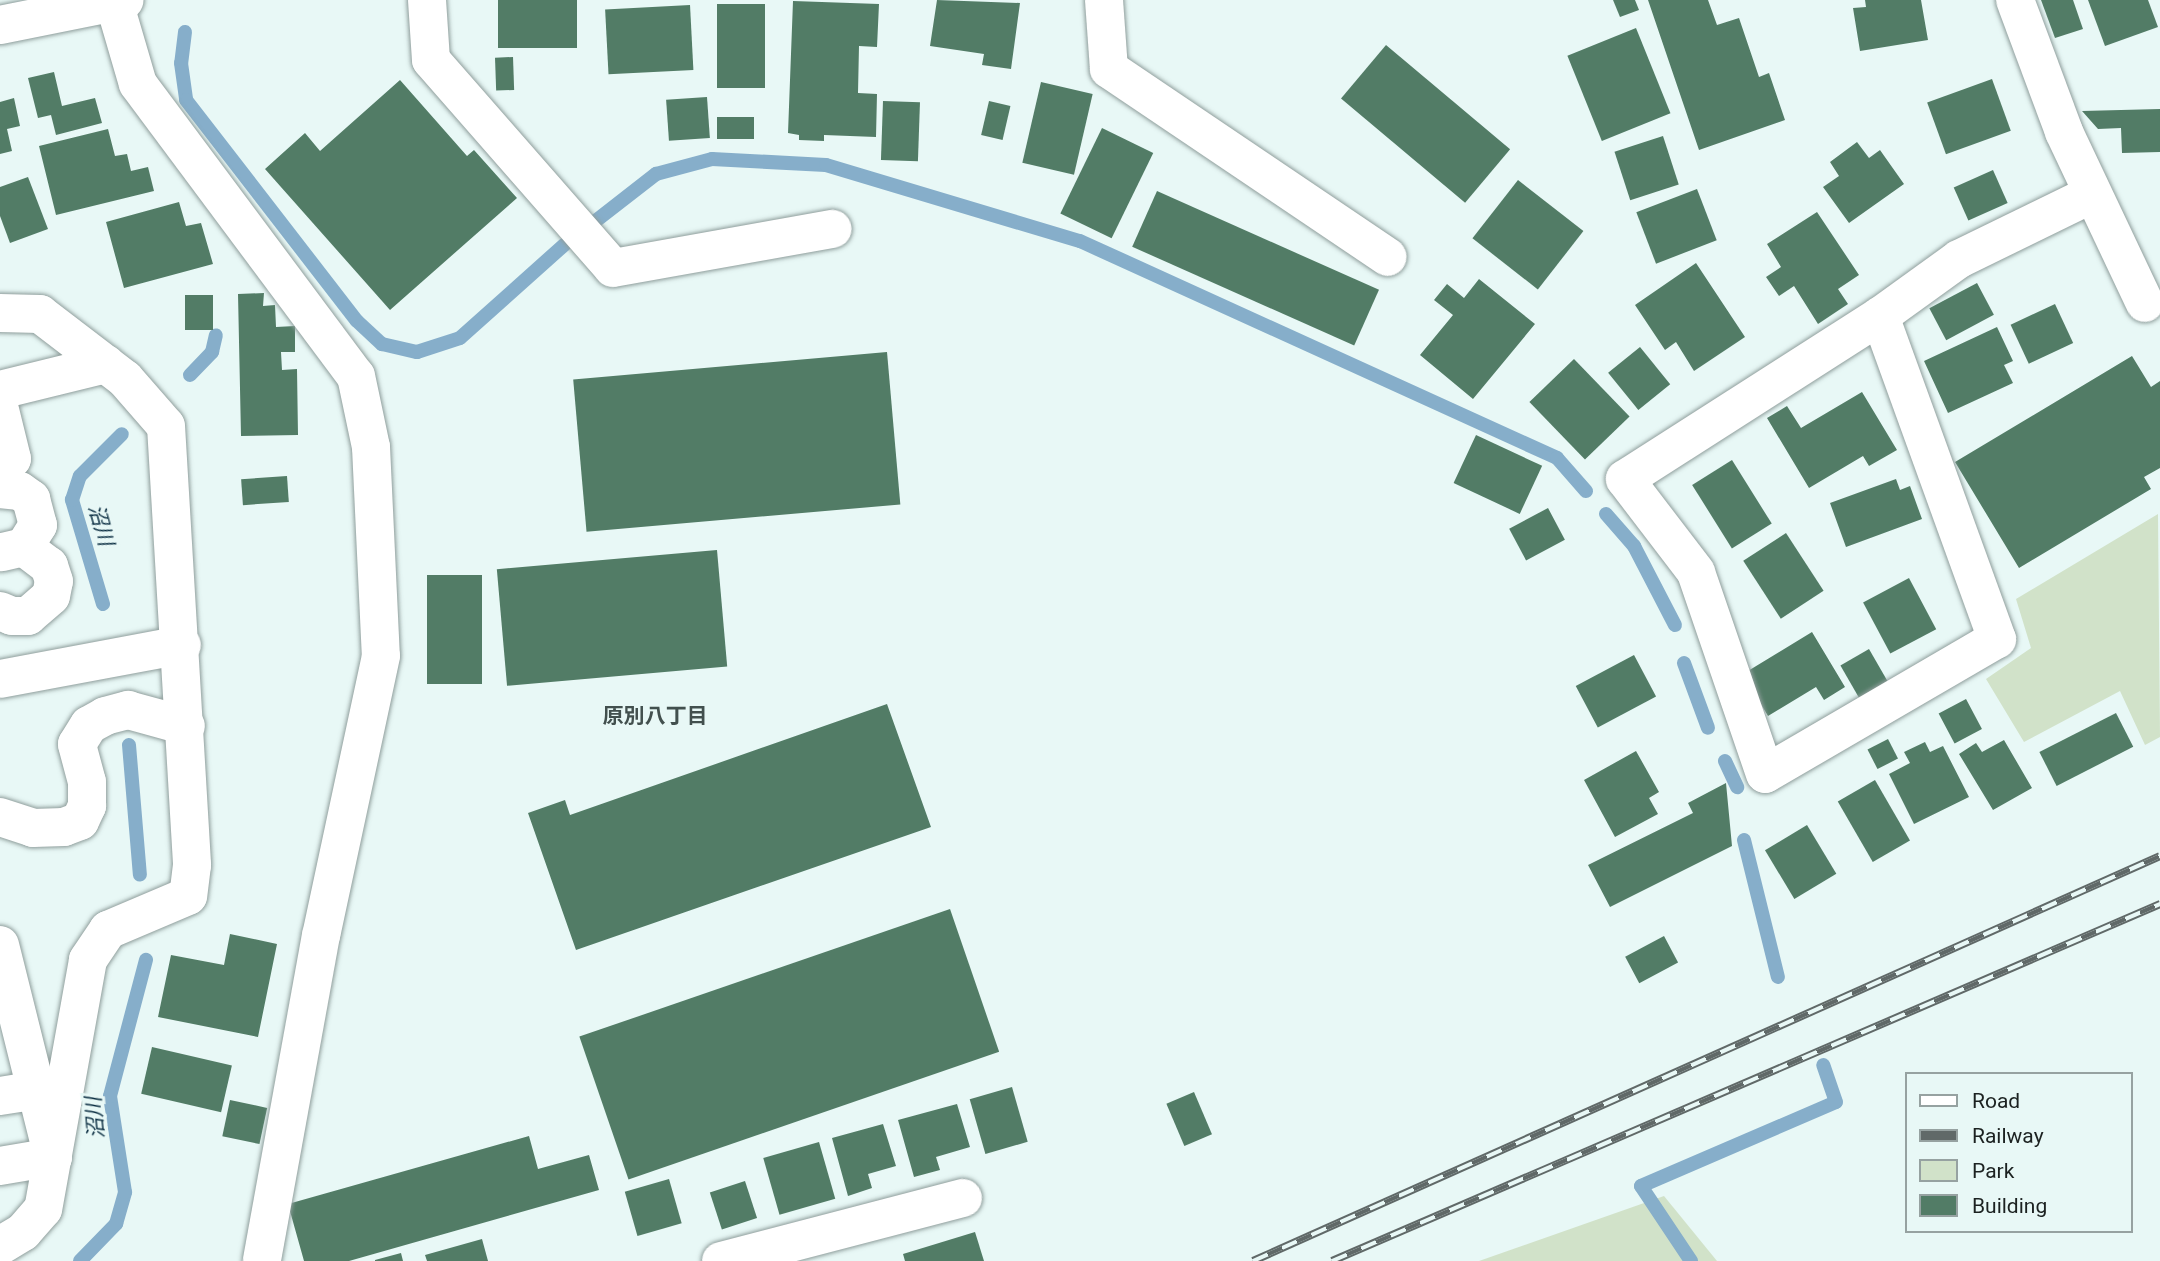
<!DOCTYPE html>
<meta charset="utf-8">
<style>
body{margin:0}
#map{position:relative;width:2160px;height:1261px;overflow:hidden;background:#e8f8f6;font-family:Roboto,"Noto Sans JP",sans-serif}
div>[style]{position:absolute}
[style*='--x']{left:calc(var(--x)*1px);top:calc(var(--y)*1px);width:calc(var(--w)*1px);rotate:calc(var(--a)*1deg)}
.green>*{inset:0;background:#d1e2c9}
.stream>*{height:14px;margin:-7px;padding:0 7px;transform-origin:7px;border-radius:7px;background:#86aeca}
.building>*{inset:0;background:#527c66;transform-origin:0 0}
.roads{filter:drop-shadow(0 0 2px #8f9e9c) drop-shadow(0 0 2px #8f9e9c)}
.minor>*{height:38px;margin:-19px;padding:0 19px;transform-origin:19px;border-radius:19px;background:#fff}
.major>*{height:38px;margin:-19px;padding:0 19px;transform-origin:19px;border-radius:19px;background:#fff}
.rail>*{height:8px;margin-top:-4px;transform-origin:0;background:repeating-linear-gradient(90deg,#e8f8f6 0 16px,#606968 0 32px);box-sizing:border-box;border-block:2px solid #606968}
span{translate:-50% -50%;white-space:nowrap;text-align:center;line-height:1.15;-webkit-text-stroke:6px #e8f8f6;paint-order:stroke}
.water-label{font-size:21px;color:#0a2d41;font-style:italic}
.neighbourhood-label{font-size:21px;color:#42504e;font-weight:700}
.legend{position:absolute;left:1905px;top:1072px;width:228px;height:161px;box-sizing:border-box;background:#e8f8f6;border:2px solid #96a2a1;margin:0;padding:9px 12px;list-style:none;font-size:21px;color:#1c2221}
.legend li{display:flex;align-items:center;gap:14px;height:35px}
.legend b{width:35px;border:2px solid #96a2a1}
</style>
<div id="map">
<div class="green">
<div style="clip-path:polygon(2158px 514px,2160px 737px,2145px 745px,2120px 691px,2024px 742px,1986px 679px,2031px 648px,2016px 599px)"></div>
<div style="clip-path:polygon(1664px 1196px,1717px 1261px,1479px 1261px)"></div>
</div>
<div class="stream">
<div style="--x:185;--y:32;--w:31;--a:97"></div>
<div style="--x:181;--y:63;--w:37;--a:82"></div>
<div style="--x:186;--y:100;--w:279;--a:52.3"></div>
<div style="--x:357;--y:321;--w:34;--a:43"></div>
<div style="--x:382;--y:344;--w:36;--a:13"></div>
<div style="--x:417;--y:352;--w:45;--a:-18"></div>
<div style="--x:460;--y:338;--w:140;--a:-41.8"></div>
<div style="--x:593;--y:223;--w:80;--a:-37.9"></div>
<div style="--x:656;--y:174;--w:58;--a:-15"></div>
<div style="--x:712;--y:159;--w:114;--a:3"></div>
<div style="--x:826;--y:165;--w:265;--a:16.7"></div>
<div style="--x:1080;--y:241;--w:524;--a:24.46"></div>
<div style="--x:1557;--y:458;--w:44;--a:48.7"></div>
<div style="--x:190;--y:375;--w:32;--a:-46"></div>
<div style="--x:212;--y:352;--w:17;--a:-77"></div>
<div style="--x:1606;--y:514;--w:43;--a:48.8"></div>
<div style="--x:1634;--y:546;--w:89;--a:62.6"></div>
<div style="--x:103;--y:604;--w:109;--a:-106.6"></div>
<div style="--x:72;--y:500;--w:25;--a:-72"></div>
<div style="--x:80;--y:476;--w:59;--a:-45"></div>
<div style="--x:1684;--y:663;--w:69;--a:69.7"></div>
<div style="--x:129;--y:745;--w:130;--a:85.2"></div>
<div style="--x:1725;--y:761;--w:29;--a:65"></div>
<div style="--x:1744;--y:840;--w:141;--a:76.1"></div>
<div style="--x:80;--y:1261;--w:52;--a:-45.8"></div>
<div style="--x:116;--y:1224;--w:33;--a:-74"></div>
<div style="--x:125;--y:1192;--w:97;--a:-98.9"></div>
<div style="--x:110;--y:1096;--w:141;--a:-75.2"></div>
<div style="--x:1691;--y:1261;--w:90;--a:-123.7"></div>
<div style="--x:1641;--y:1186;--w:212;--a:-23.3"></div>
<div style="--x:1836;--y:1102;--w:39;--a:-109"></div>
</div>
<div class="building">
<div style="left:498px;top:0;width:79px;height:48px"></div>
<div style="clip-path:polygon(937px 0,1020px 3px,1011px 69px,982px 65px,984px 54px,930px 46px)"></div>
<div style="clip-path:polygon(1613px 0,1635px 0,1639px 10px,1620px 17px)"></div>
<div style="clip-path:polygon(1648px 0,1708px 0,1717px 25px,1739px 18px,1759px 77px,1769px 73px,1785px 120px,1699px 150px)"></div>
<div style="clip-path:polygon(1865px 0,1921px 0,1928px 40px,1860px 51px,1853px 8px,1866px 7px)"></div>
<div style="clip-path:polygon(2041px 0,2073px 0,2083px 29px,2055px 38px)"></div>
<div style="clip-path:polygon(2088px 0,2148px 0,2158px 27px,2105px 46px)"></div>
<div style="clip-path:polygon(793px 1px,879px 4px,877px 47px,859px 46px,858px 93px,877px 94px,876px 137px,824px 135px,824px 141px,799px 140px,799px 135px,788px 133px)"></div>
<div style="left:717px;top:4px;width:48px;height:84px"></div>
<div style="left:690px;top:5px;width:65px;height:85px;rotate:87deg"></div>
<div style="left:1636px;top:28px;width:92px;height:74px;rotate:68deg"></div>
<div style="left:1386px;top:45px;width:162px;height:70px;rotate:40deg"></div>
<div style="left:513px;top:57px;width:33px;height:18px;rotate:88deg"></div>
<div style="clip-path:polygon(54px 72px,62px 106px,95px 98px,102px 123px,56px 135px,51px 115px,38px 118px,28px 78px)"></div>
<div style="left:1992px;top:79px;width:55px;height:69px;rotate:70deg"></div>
<div style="clip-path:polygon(400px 80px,467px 156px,474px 150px,517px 198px,390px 310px,265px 169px,305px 133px,320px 151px)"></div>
<div style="left:1041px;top:82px;width:53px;height:83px;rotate:13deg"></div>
<div style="left:707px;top:97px;width:41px;height:41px;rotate:86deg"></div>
<div style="clip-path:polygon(14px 98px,20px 126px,7px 129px,12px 151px,0 154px,0 102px)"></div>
<div style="left:883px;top:101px;width:37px;height:59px;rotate:2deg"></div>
<div style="left:989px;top:101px;width:22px;height:35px;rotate:13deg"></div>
<div style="clip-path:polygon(2160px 109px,2160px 152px,2122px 153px,2121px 128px,2098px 129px,2082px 111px)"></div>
<div style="left:717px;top:117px;width:37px;height:22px"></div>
<div style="left:1102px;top:128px;width:57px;height:95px;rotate:26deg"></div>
<div style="clip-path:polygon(108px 129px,115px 156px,127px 154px,131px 171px,148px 167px,154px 191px,56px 215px,39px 146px)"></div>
<div style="left:1663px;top:136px;width:51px;height:51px;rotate:72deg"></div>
<div style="clip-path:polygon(1857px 142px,1869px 158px,1880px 150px,1904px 184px,1849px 223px,1823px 187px,1839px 176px,1830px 162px)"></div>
<div style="left:1993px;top:170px;width:36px;height:43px;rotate:66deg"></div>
<div style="clip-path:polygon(28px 177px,48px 229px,10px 243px,0 216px,0 187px)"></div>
<div style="left:1518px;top:180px;width:83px;height:74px;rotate:38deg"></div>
<div style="left:1697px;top:189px;width:55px;height:65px;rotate:69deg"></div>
<div style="left:1157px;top:191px;width:243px;height:61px;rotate:24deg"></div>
<div style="clip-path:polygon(179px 202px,186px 226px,201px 223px,213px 264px,124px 288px,106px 222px)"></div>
<div style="clip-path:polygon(1817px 212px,1859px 275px,1838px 289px,1848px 304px,1818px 324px,1794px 286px,1779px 296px,1766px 277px,1781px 267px,1767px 244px)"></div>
<div style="clip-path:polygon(1696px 263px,1745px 337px,1694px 371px,1676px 342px,1665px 350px,1635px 305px)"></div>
<div style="clip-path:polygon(1479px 279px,1535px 324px,1473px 399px,1420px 355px,1453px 315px,1434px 300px,1447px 284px,1464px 298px)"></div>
<div style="left:1977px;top:283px;width:36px;height:54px;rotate:62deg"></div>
<div style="clip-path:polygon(264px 293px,263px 306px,275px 305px,276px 327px,295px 326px,295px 352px,281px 352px,282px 370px,297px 369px,298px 435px,241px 436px,238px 294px)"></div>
<div style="left:185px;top:295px;width:28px;height:35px"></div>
<div style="left:2055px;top:304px;width:43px;height:49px;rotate:65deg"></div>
<div style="clip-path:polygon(1997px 327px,2013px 361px,2004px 365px,2013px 383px,1948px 413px,1924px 361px)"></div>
<div style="left:1640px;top:347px;width:48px;height:41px;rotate:51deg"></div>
<div style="left:887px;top:352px;width:153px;height:315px;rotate:85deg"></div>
<div style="clip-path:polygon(2132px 356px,2151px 387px,2160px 381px,2160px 468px,2144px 477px,2151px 489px,2019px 568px,1955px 462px)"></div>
<div style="left:1574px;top:359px;width:80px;height:62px;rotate:46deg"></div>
<div style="clip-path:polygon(1862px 392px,1897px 450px,1869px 466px,1863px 456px,1809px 488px,1767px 418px,1787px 406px,1801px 428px)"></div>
<div style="left:1476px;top:435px;width:73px;height:53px;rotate:25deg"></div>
<div style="left:1732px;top:460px;width:75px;height:47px;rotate:58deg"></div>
<div style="left:287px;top:476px;width:26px;height:46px;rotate:86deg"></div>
<div style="clip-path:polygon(1896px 479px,1900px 490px,1910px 486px,1922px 519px,1846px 547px,1830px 503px)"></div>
<div style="left:1548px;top:508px;width:36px;height:44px;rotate:62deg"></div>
<div style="left:1786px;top:533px;width:69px;height:51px;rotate:57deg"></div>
<div style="left:717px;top:550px;width:117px;height:221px;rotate:85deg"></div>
<div style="left:427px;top:575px;width:55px;height:109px"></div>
<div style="left:1909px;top:578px;width:58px;height:52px;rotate:62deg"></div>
<div style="clip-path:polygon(1812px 632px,1845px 687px,1824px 700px,1816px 687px,1768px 716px,1743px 674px)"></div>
<div style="left:1869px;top:649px;width:38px;height:33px;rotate:60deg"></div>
<div style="left:1634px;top:655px;width:47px;height:66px;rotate:62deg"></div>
<div style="left:1966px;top:699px;width:34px;height:31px;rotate:62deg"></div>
<div style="clip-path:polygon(887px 704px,931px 827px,576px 950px,528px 813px,565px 800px,570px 815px)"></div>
<div style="left:2116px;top:713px;width:38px;height:86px;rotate:63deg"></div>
<div style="left:1888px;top:739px;width:22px;height:23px;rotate:63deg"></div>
<div style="clip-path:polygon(2004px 740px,2032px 788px,1993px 810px,1959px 754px,1976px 743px,1982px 752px)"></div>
<div style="clip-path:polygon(1925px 742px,1930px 752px,1943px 746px,1969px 797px,1914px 824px,1889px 774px,1910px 763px,1904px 752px)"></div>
<div style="clip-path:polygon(1636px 751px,1659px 792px,1649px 798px,1658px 814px,1615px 837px,1584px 780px)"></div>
<div style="left:1875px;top:780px;width:70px;height:43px;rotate:60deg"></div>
<div style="clip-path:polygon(1726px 783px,1732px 846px,1610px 907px,1588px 865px,1693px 813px,1688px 803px)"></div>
<div style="left:1807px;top:825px;width:57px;height:49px;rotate:59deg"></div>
<div style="left:950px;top:909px;width:151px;height:392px;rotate:71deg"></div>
<div style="clip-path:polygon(230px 934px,277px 944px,258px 1037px,158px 1017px,171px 955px,224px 965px)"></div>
<div style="left:1664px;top:936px;width:30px;height:44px;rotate:62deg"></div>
<div style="left:152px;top:1047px;width:82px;height:48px;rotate:13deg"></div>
<div style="left:1012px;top:1087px;width:57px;height:44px;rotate:74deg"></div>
<div style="left:1194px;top:1092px;width:46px;height:30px;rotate:67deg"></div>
<div style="left:230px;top:1100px;width:38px;height:37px;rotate:12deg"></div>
<div style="clip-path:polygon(957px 1104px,970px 1147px,936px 1157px,940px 1170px,914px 1177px,898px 1120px)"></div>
<div style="clip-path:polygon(883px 1124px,896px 1166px,868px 1174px,872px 1188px,848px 1196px,832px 1138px)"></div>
<div style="clip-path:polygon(529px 1136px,538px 1169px,589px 1155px,599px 1190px,349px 1261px,304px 1261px,288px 1204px)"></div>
<div style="left:819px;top:1142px;width:59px;height:58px;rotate:74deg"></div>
<div style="left:669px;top:1179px;width:46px;height:46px;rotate:74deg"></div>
<div style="left:745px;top:1181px;width:39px;height:37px;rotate:72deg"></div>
<div style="clip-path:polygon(975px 1232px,984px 1261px,905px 1261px,903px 1254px)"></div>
<div style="clip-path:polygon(482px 1239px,488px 1261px,427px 1261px,425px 1255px)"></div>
<div style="clip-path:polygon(401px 1253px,403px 1261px,375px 1261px,375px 1260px)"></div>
</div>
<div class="roads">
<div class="minor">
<div style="--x:427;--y:0;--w:60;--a:86.2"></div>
<div style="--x:431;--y:60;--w:276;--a:48.8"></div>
<div style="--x:613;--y:268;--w:223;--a:-10.1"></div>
<div style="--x:1104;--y:0;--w:69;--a:85.9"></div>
<div style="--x:1109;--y:69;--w:336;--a:34"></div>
<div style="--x:2015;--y:0;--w:141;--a:69.6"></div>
<div style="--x:2064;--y:132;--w:189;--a:64.7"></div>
<div style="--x:114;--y:2;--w:85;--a:73.7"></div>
<div style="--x:138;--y:84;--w:364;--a:53.3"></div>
<div style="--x:356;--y:376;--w:73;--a:78.1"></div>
<div style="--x:371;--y:447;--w:209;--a:87.3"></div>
<div style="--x:381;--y:656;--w:285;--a:102.1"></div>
<div style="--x:321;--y:935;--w:331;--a:100.3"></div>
<div style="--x:0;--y:313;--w:40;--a:1.4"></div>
<div style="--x:40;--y:314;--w:107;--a:37.4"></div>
<div style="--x:125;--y:379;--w:62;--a:48.9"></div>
<div style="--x:166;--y:426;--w:440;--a:86.6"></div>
<div style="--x:192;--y:865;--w:31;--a:97"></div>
<div style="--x:188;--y:896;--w:87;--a:157"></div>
<div style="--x:108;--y:930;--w:36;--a:124"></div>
<div style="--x:88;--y:960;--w:253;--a:100.2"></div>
<div style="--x:43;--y:1209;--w:30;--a:131"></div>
<div style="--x:23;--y:1232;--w:27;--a:149"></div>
<div style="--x:1880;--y:316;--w:344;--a:70.1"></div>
<div style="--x:1997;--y:639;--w:268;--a:149.8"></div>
<div style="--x:1765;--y:774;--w:213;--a:-108.9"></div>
<div style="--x:1696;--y:572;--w:117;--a:-127.4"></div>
<div style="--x:1625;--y:479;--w:303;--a:-32.6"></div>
<div style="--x:1880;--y:316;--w:97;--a:-35.8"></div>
<div style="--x:1959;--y:259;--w:148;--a:-26"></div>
<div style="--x:0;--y:390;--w:109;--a:-13.8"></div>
<div style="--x:0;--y:410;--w:50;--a:76.2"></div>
<div style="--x:12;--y:459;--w:12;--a:166"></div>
<div style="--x:0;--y:489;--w:20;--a:6"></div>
<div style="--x:20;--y:491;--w:14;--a:36"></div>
<div style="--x:31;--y:499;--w:27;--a:75"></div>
<div style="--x:38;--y:525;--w:26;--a:122"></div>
<div style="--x:24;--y:547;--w:23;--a:167"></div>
<div style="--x:0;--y:611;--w:13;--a:23"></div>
<div style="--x:12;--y:616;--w:16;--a:0"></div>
<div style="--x:28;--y:616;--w:30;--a:-41"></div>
<div style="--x:51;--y:596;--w:15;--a:-79"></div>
<div style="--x:54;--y:581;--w:16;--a:-108"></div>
<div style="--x:49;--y:566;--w:31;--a:-143"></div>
<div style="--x:0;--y:679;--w:185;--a:-10.6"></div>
<div style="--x:0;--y:817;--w:35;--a:18"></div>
<div style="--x:33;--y:828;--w:31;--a:-2"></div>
<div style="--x:64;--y:827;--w:17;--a:-21"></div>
<div style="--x:80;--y:821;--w:17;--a:-65"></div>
<div style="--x:87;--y:806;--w:24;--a:-90"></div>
<div style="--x:87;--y:782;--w:39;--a:-105"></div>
<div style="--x:77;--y:744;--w:22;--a:-58"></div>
<div style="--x:89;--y:725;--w:18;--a:-29"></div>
<div style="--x:105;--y:716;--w:24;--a:-15"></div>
<div style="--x:128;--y:710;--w:60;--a:15.4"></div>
<div style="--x:0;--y:945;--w:219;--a:76"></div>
<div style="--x:53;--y:1157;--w:54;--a:170.4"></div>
<div style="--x:0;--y:1096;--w:36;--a:-9"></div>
<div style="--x:721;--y:1261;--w:250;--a:-14.6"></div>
</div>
<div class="major">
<div style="--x:0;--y:25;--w:127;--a:-11.3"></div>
</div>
</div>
<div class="rail">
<div style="--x:1253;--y:1261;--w:993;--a:-24.06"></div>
<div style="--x:1332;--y:1261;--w:902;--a:-23.32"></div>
</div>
<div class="water-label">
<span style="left:101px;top:525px;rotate:74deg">沼川</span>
<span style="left:95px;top:1118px;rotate:-95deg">沼川</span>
</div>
<div class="neighbourhood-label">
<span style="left:655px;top:716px">原別八丁目</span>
</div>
<ul class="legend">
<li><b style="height:9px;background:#fff"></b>Road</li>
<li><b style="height:9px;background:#606968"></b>Railway</li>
<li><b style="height:19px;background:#d1e2c9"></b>Park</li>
<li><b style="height:19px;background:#527c66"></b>Building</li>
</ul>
</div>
